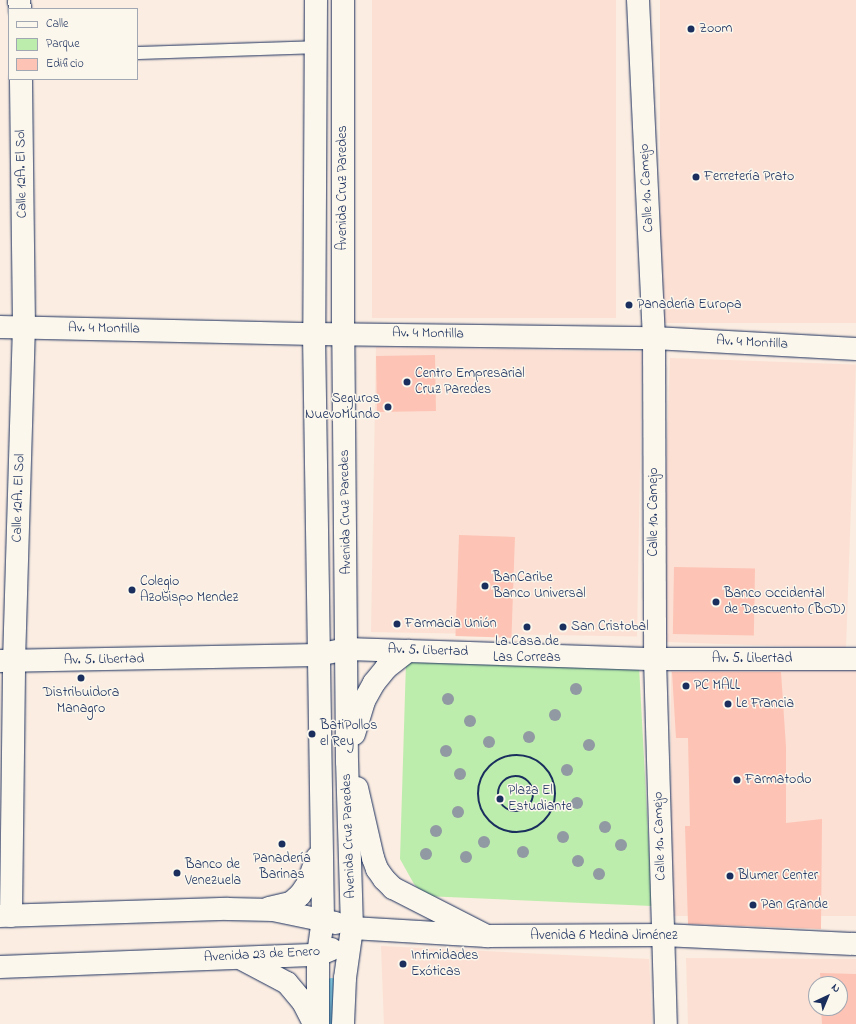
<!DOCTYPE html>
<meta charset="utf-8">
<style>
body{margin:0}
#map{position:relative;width:856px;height:1024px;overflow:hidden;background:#fbede1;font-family:"Indie Flower",sans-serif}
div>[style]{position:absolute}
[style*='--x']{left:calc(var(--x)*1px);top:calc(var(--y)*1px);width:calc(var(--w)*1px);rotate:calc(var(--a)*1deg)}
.built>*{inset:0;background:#fce0d4;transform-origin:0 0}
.green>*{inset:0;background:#bcedac}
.stream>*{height:7px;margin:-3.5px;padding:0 3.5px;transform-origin:3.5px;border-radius:3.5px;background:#86d2e6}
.building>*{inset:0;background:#fdc3b4;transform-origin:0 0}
.path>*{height:2.5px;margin-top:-1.25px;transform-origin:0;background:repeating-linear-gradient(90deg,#1b2f5e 0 1px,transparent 0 4px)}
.path>.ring{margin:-1.25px;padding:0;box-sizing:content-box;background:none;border:2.5px solid #1b2f5e;border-radius:50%}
.roads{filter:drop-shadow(0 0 1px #1b2f5e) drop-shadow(0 0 1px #1b2f5e)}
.service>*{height:12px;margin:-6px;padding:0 6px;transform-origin:6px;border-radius:6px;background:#fbf7ec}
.minor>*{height:22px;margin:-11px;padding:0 11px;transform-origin:11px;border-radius:11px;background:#fbf7ec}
.tertiary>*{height:22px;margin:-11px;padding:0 11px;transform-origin:11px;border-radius:11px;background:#fbf7ec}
.trees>*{width:12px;height:12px;margin:-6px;border-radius:50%;background:#9199a2}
.dots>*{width:11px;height:11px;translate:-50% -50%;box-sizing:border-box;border:2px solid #fbf7ec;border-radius:50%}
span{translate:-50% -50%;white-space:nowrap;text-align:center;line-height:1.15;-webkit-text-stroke:3px #fbf7ec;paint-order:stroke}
.poi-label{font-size:14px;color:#1b2f5e}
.left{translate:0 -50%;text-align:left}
.right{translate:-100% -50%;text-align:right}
.street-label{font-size:14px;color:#1b2f5e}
.legend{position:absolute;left:8px;top:8px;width:130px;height:72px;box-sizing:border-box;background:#fbf7ec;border:1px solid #a1a7b3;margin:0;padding:5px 7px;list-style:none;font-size:12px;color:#1b2f5e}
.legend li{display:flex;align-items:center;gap:8px;height:20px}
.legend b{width:20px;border:1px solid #a1a7b3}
.north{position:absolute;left:808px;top:976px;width:40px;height:40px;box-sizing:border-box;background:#fbf7ec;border:1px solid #a1a7b3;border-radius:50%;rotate:44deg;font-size:11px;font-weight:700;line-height:16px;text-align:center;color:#1b2f5e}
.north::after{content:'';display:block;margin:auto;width:14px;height:18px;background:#1b2f5e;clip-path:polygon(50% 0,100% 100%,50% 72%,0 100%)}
</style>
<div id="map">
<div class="built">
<div style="left:372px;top:0;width:244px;height:318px"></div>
<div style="left:660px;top:0;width:196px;height:323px"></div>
<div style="left:376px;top:347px;width:266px;height:285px;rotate:1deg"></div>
<div style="left:670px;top:358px;width:186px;height:284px;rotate:2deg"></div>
<div style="left:671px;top:662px;width:185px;height:254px"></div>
<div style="clip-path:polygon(381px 946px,649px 959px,652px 1024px,384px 1024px)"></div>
<div style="clip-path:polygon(evenodd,686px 958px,856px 959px,856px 1024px,688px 1024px,686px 958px,816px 984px,840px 984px,840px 1008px,816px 1008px,816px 984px)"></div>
</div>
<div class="green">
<div style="clip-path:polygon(406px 662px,639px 666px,652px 906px,425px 896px,414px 884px,400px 859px)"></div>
</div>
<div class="stream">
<div style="--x:329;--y:1024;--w:43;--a:-87.3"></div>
</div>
<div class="building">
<div style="left:435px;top:355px;width:56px;height:59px;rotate:89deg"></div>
<div style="left:459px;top:535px;width:56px;height:101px;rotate:2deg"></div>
<div style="left:674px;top:567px;width:81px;height:67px;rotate:1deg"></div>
<div style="clip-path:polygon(672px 672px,781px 672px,786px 747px,786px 823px,822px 819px,821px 929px,688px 924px,685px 826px,690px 826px,688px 738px,676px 738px)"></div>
<div style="clip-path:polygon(820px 973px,856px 974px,856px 1024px,822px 1024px,821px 1008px,840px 1008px,840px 984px,821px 984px)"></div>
</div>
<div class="path">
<div class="ring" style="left:478px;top:755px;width:75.5px;height:75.5px"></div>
<div class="ring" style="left:498px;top:776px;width:33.5px;height:33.5px"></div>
</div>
<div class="roads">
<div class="service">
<div style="--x:137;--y:53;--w:178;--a:-1.9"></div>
</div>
<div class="minor">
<div style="--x:19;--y:0;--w:9;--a:84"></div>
<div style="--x:638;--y:0;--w:338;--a:87.3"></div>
<div style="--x:654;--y:338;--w:321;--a:89.8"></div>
<div style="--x:655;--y:659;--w:365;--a:88.3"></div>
<div style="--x:0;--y:327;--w:314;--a:1.3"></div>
<div style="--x:314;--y:334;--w:340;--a:0.7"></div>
<div style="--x:654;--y:338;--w:202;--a:3.1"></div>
<div style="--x:0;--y:661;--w:318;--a:-1.1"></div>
<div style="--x:318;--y:655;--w:30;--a:-12"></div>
<div style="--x:347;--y:649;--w:308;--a:1.9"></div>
<div style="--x:655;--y:659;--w:201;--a:0"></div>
<div style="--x:11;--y:916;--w:254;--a:-89.3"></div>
<div style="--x:14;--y:662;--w:335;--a:-88.3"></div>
<div style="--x:24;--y:327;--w:248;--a:-90.7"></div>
<div style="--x:352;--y:928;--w:135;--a:3.4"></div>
<div style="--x:487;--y:936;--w:176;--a:-0.3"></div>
<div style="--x:663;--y:935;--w:193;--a:2.7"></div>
</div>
<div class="tertiary">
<div style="--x:316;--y:0;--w:334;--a:90.3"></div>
<div style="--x:314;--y:334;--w:585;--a:89.12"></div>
<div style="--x:323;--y:919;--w:36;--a:98"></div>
<div style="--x:318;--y:955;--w:69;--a:90"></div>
<div style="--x:354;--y:734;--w:34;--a:-73"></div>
<div style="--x:364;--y:701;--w:21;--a:-61"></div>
<div style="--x:374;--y:683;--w:19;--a:-51"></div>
<div style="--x:386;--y:668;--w:28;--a:-38"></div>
<div style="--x:357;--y:788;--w:72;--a:77.1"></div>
<div style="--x:373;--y:858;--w:12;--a:70"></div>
<div style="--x:377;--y:869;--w:12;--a:55"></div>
<div style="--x:384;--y:879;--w:13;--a:45"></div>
<div style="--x:393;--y:888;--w:106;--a:27.1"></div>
<div style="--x:269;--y:908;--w:23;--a:-13"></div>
<div style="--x:291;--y:903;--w:12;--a:-42"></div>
<div style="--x:300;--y:895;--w:12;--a:-55"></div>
<div style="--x:307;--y:885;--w:29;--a:-70"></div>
<div style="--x:0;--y:916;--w:228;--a:-1.8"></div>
<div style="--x:228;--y:909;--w:45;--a:1.3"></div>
<div style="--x:273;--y:910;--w:64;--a:11.7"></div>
<div style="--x:240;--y:958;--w:53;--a:28"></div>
<div style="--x:287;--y:983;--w:25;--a:50"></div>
<div style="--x:303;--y:1002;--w:25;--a:63"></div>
<div style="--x:0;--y:967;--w:318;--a:-2.2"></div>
<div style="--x:318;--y:955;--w:15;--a:-23"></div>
<div style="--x:343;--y:1024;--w:46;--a:-87.5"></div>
<div style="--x:345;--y:978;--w:50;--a:-82"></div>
<div style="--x:352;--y:928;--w:166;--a:-91.7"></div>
<div style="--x:347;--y:762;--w:429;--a:-90.5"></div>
<div style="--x:343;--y:333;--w:333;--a:-90"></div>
</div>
</div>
<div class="trees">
<div style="left:576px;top:689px"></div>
<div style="left:448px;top:699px"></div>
<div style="left:555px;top:715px"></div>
<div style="left:470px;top:721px"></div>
<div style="left:529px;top:737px"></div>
<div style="left:489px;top:742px"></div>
<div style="left:589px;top:745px"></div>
<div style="left:446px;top:751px"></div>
<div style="left:567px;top:770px"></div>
<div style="left:460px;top:774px"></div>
<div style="left:577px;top:803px"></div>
<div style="left:458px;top:812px"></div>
<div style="left:605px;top:827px"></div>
<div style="left:436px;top:831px"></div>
<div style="left:563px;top:837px"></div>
<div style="left:484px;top:842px"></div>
<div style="left:621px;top:845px"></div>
<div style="left:523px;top:852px"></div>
<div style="left:426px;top:854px"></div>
<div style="left:466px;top:857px"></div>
<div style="left:578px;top:861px"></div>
<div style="left:599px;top:874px"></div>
</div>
<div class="dots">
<div style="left:691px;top:29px;background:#1b2f5e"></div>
<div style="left:696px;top:177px;background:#1b2f5e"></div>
<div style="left:629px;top:305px;background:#1b2f5e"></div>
<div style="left:407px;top:382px;background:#1b2f5e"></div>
<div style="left:388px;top:407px;background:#1b2f5e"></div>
<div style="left:485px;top:586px;background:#1b2f5e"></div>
<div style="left:132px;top:590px;background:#1b2f5e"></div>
<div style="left:716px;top:602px;background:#1b2f5e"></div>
<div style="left:397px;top:624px;background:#1b2f5e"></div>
<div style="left:527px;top:627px;background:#1b2f5e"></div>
<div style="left:563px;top:627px;background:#1b2f5e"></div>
<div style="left:81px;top:678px;background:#1b2f5e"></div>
<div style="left:686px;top:686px;background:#1b2f5e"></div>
<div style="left:728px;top:704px;background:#1b2f5e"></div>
<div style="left:312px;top:734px;background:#1b2f5e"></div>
<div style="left:737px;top:780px;background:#1b2f5e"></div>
<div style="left:500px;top:799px;background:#1b2f5e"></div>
<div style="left:282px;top:844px;background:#1b2f5e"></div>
<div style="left:177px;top:873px;background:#1b2f5e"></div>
<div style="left:730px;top:876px;background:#1b2f5e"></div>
<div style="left:753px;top:905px;background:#1b2f5e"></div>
<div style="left:403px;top:964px;background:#1b2f5e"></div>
</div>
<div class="poi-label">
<span class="left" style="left:699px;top:29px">Zoom</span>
<span class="left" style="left:704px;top:177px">Ferretería Prato</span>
<span class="left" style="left:637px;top:305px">Panadería Europa</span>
<span class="left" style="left:415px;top:382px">Centro Empresarial<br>Cruz Paredes</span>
<span class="right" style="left:380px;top:407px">Seguros<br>NuevoMundo</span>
<span class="left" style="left:493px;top:586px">BanCaribe<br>Banco Universal</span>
<span class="left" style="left:140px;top:590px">Colegio<br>Azobispo Mendez</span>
<span class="left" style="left:724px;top:602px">Banco Occidental<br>de Descuento (BOD)</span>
<span class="left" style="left:405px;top:624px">Farmacia Unión</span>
<span class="left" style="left:571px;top:627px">San Cristobal</span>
<span style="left:527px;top:650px">La Casa de<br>Las Correas</span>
<span class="left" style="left:694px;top:686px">PC MALL</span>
<span style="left:81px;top:701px">Distribuidora<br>Managro</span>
<span class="left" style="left:736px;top:704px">Le Francia</span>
<span class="left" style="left:320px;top:734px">BatiPollos<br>el Rey</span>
<span class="left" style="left:745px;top:780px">Farmatodo</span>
<span class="left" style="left:508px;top:799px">Plaza El<br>Estudiante</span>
<span style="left:282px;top:867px">Panadería<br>Barinas</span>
<span class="left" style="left:185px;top:873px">Banco de<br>Venezuela</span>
<span class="left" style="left:738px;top:876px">Blumer Center</span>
<span class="left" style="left:761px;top:905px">Pan Grande</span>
<span class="left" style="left:411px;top:964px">Intimidades<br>Exóticas</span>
</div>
<div class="street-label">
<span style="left:22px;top:174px;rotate:-91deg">Calle 12A. El Sol</span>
<span style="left:343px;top:188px;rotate:-90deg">Avenida Cruz Paredes</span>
<span style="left:647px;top:188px;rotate:-93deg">Calle 10. Camejo</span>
<span style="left:104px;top:329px;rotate:1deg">Av. 4 Montilla</span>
<span style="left:428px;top:334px;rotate:1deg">Av. 4 Montilla</span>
<span style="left:752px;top:343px;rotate:3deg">Av. 4 Montilla</span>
<span style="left:19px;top:498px;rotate:-88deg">Calle 12A. El Sol</span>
<span style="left:346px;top:512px;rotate:-91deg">Avenida Cruz Paredes</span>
<span style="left:654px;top:512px;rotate:-90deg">Calle 10. Camejo</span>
<span style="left:428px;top:651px;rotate:2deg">Av. 5. Libertad</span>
<span style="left:752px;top:659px">Av. 5. Libertad</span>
<span style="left:104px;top:660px;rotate:-1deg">Av. 5. Libertad</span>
<span style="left:349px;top:836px;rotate:-92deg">Avenida Cruz Paredes</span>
<span style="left:660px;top:836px;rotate:-92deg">Calle 10. Camejo</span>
<span style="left:604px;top:936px">Avenida 6 Medina Jiménez</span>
<span style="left:262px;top:955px;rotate:-3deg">Avenida 23 de Enero</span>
</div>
<ul class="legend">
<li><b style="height:5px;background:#fbf7ec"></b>Calle</li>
<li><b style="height:11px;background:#bcedac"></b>Parque</li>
<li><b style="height:11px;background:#fdc3b4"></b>Edificio</li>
</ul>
<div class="north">N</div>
</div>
